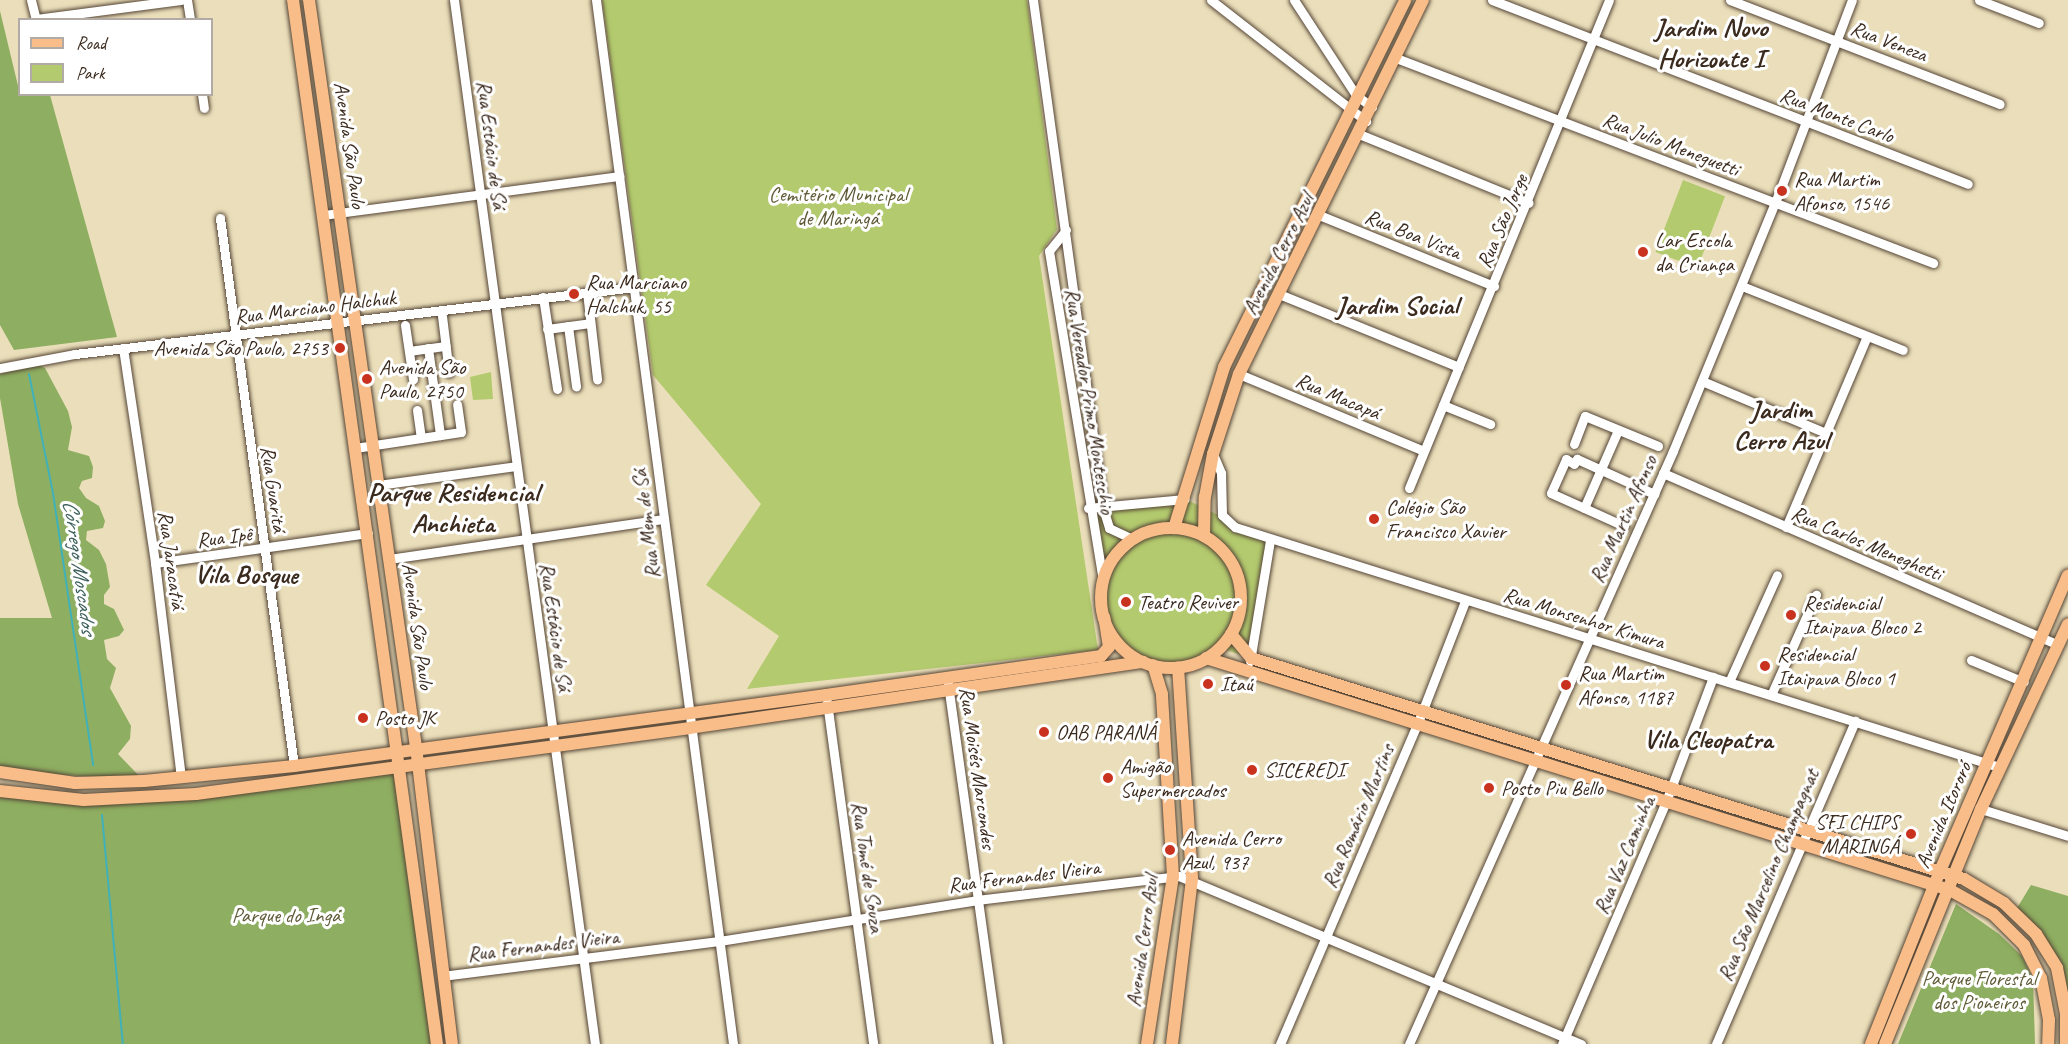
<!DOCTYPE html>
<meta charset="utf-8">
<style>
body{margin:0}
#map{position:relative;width:2068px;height:1044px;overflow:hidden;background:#ebdfbb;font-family:Caveat,sans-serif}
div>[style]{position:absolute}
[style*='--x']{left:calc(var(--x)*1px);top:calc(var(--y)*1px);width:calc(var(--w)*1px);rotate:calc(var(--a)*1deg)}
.green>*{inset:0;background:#b3ca6e;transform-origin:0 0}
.forest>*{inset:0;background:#8eae61}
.stream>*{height:2px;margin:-1px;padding:0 1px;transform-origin:1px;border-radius:1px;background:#40b1b9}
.roads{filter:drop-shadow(0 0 2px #554536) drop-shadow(0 0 2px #554536)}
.minor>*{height:9px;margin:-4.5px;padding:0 4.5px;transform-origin:4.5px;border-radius:4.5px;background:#fff}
.major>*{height:12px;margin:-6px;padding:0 6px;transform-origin:6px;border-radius:6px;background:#f8bd89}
.major>.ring{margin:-6px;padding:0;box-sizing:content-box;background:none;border:12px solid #f8bd89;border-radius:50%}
.dots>*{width:16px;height:16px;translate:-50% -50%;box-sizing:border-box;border:3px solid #fff;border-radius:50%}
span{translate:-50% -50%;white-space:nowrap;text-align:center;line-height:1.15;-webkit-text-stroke:6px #fff;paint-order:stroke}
.street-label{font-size:21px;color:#3b2a1e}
.poi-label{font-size:21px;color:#3b2a1e}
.left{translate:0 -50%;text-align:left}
.right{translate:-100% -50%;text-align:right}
.park-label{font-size:21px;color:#5f5a36}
.water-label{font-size:22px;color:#3d605c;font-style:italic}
.district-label{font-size:27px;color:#3b2a1e;font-weight:700}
.legend{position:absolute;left:18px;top:18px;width:195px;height:78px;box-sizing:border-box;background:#fff;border:2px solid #b1aaa5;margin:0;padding:8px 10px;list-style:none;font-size:18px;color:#3b2a1e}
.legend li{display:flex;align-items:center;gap:12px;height:30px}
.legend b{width:30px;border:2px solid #b1aaa5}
</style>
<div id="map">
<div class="green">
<div style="clip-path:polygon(602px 0,1027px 0,1057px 229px,1039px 256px,1098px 650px,747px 689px,779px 636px,706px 585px,761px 504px,653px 375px)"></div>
<div style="left:1683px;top:180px;width:45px;height:77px;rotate:21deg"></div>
<div style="clip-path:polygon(491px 372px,493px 399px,473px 400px,470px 377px)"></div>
<div style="clip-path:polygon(1185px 499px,1270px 540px,1251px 658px,1220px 648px,1193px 664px,1153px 665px,1126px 651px,1104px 617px,1103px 582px,1088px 508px)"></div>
</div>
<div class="forest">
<div style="clip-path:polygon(0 11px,20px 94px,50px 95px,117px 337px,14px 350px,0 325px)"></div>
<div style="clip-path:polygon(39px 365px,45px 368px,68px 411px,72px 427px,68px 450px,89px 456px,93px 467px,92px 478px,82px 481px,79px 488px,86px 498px,99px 506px,105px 521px,103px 528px,87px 531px,86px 540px,99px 550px,106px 564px,110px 587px,104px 595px,104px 604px,114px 609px,124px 630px,119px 636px,104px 640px,107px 659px,116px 668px,110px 688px,131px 726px,130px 739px,118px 754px,144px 781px,0 770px,0 618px,52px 618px,18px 504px,0 398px,0 374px)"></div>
<div style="clip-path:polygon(399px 771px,434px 1044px,0 1044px,0 793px,83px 802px)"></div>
<div style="clip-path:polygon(2031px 885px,2068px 896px,2068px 1044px,2057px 968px,2014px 913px)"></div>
<div style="clip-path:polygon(1956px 904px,1999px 934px,2022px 956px,2033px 980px,2035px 1044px,1898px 1044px)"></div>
</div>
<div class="stream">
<div style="--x:29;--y:374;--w:121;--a:78.6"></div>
<div style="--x:53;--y:493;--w:275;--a:81.6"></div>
<div style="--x:102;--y:815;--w:230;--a:84.8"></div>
</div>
<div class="roads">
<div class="minor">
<div style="--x:31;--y:0;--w:21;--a:76"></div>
<div style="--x:187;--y:0;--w:20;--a:81"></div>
<div style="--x:454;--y:0;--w:1053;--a:82.31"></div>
<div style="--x:596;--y:0;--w:1053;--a:82.52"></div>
<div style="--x:1033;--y:0;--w:513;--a:82.15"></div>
<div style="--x:1103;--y:508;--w:21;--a:73"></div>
<div style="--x:1109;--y:528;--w:26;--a:25"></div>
<div style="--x:1211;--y:0;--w:197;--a:38"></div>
<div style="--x:1294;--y:0;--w:113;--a:56.9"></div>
<div style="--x:1356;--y:95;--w:20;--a:37"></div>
<div style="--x:1492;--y:0;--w:510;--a:21.13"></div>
<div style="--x:1730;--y:0;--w:289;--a:21.1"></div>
<div style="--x:1979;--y:0;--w:64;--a:21"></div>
<div style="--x:36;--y:19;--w:146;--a:-7.5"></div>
<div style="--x:1396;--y:58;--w:575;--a:20.89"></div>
<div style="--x:202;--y:94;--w:14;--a:82"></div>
<div style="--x:1359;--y:134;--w:183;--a:22.1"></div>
<div style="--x:323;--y:215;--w:299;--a:-7.5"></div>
<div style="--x:1319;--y:215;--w:189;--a:22.1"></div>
<div style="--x:220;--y:218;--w:553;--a:82.31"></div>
<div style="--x:1066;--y:230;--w:27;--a:129"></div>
<div style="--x:1049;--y:251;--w:335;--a:80.7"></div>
<div style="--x:1742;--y:286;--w:173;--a:21.7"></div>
<div style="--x:587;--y:292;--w:88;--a:83.4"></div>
<div style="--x:1279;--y:294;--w:194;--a:22.1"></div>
<div style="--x:543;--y:297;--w:93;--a:81.3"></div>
<div style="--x:442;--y:316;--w:57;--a:83"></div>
<div style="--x:405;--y:325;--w:55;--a:81.6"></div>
<div style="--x:568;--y:326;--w:61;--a:82.4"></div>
<div style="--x:547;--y:329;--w:43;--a:-7.9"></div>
<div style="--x:123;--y:348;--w:217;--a:81.5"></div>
<div style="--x:155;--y:563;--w:216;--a:83.1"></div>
<div style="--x:428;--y:348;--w:88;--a:82.1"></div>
<div style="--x:409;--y:351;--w:37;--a:-8"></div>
<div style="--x:0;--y:368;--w:76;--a:-10.6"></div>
<div style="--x:75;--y:354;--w:564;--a:-6.82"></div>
<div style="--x:1239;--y:374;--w:200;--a:22.6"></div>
<div style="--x:1702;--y:381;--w:134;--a:22.8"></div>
<div style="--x:1443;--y:405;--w:51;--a:22"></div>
<div style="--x:417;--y:410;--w:28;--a:82"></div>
<div style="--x:1574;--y:444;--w:30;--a:-69"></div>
<div style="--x:1585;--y:416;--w:79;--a:22.3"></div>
<div style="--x:355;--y:448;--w:107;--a:-8.6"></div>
<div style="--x:461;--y:432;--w:28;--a:-98"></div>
<div style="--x:1213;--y:454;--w:21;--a:67"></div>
<div style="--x:1221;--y:473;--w:42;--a:88.6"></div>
<div style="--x:1222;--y:515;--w:18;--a:43"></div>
<div style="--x:1235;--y:527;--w:801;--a:17.44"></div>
<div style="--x:1663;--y:473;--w:431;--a:23.5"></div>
<div style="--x:378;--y:485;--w:139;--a:-7.8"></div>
<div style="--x:1409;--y:488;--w:527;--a:-67.71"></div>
<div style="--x:1088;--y:508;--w:97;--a:-5.3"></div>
<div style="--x:1584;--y:508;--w:85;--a:-66.4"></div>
<div style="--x:1624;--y:526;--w:80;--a:-155.7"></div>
<div style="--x:1551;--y:493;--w:37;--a:-66"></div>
<div style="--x:1566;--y:459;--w:9;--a:32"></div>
<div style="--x:1574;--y:464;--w:6;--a:-59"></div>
<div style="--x:1577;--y:459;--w:85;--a:24.4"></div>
<div style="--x:1786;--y:527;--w:207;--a:-67"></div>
<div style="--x:389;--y:559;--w:278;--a:-8.3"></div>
<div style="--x:155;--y:563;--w:215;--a:-8"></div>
<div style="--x:1971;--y:660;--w:57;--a:22.5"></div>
<div style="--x:1250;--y:661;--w:123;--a:-80.6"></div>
<div style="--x:1729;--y:682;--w:117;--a:-65.8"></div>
<div style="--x:948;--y:684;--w:363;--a:82.1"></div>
<div style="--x:1771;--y:695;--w:110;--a:-65.8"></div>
<div style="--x:827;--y:702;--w:345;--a:82.3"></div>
<div style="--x:1981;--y:809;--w:91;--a:17.2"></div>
<div style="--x:442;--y:976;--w:279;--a:-7.2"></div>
<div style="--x:719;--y:941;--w:261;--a:-9"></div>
<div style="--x:977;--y:900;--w:203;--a:-6.8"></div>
<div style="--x:1179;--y:876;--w:436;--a:22.7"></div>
<div style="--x:1280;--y:1044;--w:347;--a:-66.8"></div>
<div style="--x:1417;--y:725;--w:133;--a:-68.8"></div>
<div style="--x:1409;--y:1044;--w:649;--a:-66"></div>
<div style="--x:1673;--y:451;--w:279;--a:-67.7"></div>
<div style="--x:1779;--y:193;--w:206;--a:-69.3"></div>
<div style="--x:1562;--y:1044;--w:261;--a:-66.8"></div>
<div style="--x:1665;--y:804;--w:136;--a:-69.3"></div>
<div style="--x:1716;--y:1044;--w:352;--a:-66.7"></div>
</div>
<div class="major">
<div style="--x:293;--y:0;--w:1054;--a:82.15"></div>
<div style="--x:309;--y:0;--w:755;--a:81.85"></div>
<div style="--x:416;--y:747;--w:299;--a:83.1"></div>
<div style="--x:1174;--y:528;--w:169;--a:-72.7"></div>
<div style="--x:1224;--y:367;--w:409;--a:-63.7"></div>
<div class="ring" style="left:1101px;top:528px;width:128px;height:128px"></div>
<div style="--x:1204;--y:536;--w:39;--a:-89"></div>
<div style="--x:1205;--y:497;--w:44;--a:-79.5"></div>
<div style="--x:1213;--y:454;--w:84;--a:-72"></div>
<div style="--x:1239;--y:374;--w:417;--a:-63.8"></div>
<div style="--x:1231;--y:634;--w:31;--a:50"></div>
<div style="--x:1251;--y:658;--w:746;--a:17.22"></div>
<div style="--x:1964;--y:879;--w:47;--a:31"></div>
<div style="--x:2004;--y:903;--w:45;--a:44.1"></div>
<div style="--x:2036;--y:934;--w:40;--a:58"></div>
<div style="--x:2057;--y:968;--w:47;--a:78.9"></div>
<div style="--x:2066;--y:1014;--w:30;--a:90"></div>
<div style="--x:1206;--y:658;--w:779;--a:17.32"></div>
<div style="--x:1950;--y:890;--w:49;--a:29.2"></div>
<div style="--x:1993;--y:914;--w:44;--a:45"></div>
<div style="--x:2024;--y:945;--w:37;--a:63"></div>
<div style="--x:2041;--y:978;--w:43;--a:79.2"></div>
<div style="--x:2049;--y:1020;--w:24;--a:92"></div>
<div style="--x:0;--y:772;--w:76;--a:8.3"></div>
<div style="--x:75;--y:783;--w:69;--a:-1.7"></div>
<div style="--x:144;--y:781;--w:151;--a:-5.7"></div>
<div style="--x:294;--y:766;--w:537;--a:-7.6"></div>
<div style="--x:826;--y:695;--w:278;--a:-8.1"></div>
<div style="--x:1101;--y:656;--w:12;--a:-48"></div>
<div style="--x:1109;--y:647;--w:30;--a:-99"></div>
<div style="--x:0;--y:791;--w:84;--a:6.1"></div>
<div style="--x:84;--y:800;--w:112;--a:-3.1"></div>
<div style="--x:196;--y:794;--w:497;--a:-7.6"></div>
<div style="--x:689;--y:728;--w:459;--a:-8.3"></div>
<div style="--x:1147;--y:1044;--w:170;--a:-81.2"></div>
<div style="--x:1173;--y:876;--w:182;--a:-93.5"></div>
<div style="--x:1162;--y:694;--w:30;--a:-107"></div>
<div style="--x:1172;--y:1044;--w:167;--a:-83.1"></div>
<div style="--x:1192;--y:878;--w:211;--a:-93.8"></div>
<div style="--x:1871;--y:1044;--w:186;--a:-68.3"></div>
<div style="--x:1940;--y:871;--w:322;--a:-66.6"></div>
<div style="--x:1885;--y:1044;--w:254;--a:-67.8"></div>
<div style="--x:1981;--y:809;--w:204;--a:-64.8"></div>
</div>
</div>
<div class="dots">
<div style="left:1782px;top:191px;background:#c8321e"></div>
<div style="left:1643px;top:252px;background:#c8321e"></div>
<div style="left:574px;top:294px;background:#c8321e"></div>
<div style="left:340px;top:348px;background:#c8321e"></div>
<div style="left:367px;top:379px;background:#c8321e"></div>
<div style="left:1374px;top:519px;background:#c8321e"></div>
<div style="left:1126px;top:602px;background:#c8321e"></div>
<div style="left:1791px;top:615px;background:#c8321e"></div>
<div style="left:1765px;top:666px;background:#c8321e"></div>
<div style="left:1208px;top:684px;background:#c8321e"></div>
<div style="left:1566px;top:685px;background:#c8321e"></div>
<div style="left:363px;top:718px;background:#c8321e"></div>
<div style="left:1044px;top:732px;background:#c8321e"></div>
<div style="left:1252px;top:770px;background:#c8321e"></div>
<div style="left:1108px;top:778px;background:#c8321e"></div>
<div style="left:1489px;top:788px;background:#c8321e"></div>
<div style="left:1911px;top:834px;background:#c8321e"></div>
<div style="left:1170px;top:850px;background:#c8321e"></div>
</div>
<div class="street-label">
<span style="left:1889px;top:41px;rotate:21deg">Rua Veneza</span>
<span style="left:1837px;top:115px;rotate:21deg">Rua Monte Carlo</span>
<span style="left:1671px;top:144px;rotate:21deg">Rua Julio Meneguetti</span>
<span style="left:350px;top:145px;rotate:82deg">Avenida São Paulo</span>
<span style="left:492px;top:145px;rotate:83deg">Rua Estácio de Sá</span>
<span style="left:1502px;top:221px;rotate:-67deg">Rua São Jorge</span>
<span style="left:1413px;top:234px;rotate:22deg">Rua Boa Vista</span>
<span style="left:1278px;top:254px;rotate:-63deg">Avenida Cerro Azul</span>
<span style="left:315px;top:307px;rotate:-7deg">Rua Marciano Halchuk</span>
<span style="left:1338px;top:396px;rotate:23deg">Rua Macapá</span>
<span style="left:1090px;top:401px;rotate:81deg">Rua Vereador Primo Monteschio</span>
<span style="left:274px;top:489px;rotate:82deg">Rua Guaritá</span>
<span style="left:1623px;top:519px;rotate:-66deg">Rua Martin Afonso</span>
<span style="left:646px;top:524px;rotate:-97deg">Rua Mem de Sá</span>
<span style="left:224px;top:537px;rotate:-7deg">Rua Ipê</span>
<span style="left:1867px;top:543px;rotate:23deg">Rua Carlos Meneghetti</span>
<span style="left:172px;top:560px;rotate:82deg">Rua Jaracatiá</span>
<span style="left:1584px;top:618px;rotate:17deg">Rua Monsenhor Kimura</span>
<span style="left:418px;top:626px;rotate:82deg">Avenida São Paulo</span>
<span style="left:556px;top:627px;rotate:82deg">Rua Estácio de Sá</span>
<span style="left:978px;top:768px;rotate:82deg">Rua Moisés Marcondes</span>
<span style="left:1943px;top:815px;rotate:-67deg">Avenida Itororó</span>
<span style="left:1358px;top:816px;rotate:-67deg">Rua Romário Martins</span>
<span style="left:1624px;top:855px;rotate:-67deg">Rua Vaz Caminha</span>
<span style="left:868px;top:867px;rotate:82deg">Rua Tomé de Souza</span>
<span style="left:1768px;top:875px;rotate:-67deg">Rua São Marcelino Champagnat</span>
<span style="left:1024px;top:876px;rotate:-7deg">Rua Fernandes Vieira</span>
<span style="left:1142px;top:941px;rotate:-82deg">Avenida Cerro Azul</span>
<span style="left:543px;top:945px;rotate:-7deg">Rua Fernandes Vieira</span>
</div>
<div class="poi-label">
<span class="left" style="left:1794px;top:191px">Rua Martim<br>Afonso, 1546</span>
<span class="left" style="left:1655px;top:252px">Lar Escola<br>da Criança</span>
<span class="left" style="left:586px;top:294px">Rua Marciano<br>Halchuk, 55</span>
<span class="right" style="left:328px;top:348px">Avenida São Paulo, 2753</span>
<span class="left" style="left:379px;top:379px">Avenida São<br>Paulo, 2750</span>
<span class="left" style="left:1386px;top:519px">Colégio São<br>Francisco Xavier</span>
<span class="left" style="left:1138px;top:602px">Teatro Reviver</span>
<span class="left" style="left:1803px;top:615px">Residencial<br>Itaipava Bloco 2</span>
<span class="left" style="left:1777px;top:666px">Residencial<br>Itaipava Bloco 1</span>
<span class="left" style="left:1578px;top:685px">Rua Martim<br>Afonso, 1187</span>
<span class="left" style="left:1220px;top:684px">Itaú</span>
<span class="left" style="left:375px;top:718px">Posto JK</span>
<span class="left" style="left:1056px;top:732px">OAB PARANÁ</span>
<span class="left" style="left:1120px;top:778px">Amigão<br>Supermercados</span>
<span class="left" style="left:1264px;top:770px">SICEREDI</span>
<span class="left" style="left:1501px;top:788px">Posto Piu Bello</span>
<span class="right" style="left:1899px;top:834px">SFI CHIPS<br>MARINGÁ</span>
<span class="left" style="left:1182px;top:850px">Avenida Cerro<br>Azul, 937</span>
</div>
<div class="park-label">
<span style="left:838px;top:206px">Cemitério Municipal<br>de Maringá</span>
<span style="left:286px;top:915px">Parque do Ingá</span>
<span style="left:1979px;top:990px">Parque Florestal<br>dos Pioneiros</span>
</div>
<div class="water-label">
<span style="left:79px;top:567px;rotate:82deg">Córrego Moscados</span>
</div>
<div class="district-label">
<span style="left:1711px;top:43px">Jardim Novo<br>Horizonte I</span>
<span style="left:1397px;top:306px">Jardim Social</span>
<span style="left:1781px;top:425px">Jardim<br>Cerro Azul</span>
<span style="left:453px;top:508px">Parque Residencial<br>Anchieta</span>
<span style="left:246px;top:575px">Vila Bosque</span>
<span style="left:1708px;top:740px">Vila Cleopatra</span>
</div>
<ul class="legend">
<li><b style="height:8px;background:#f8bd89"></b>Road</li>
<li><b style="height:16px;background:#b3ca6e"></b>Park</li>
</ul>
</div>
